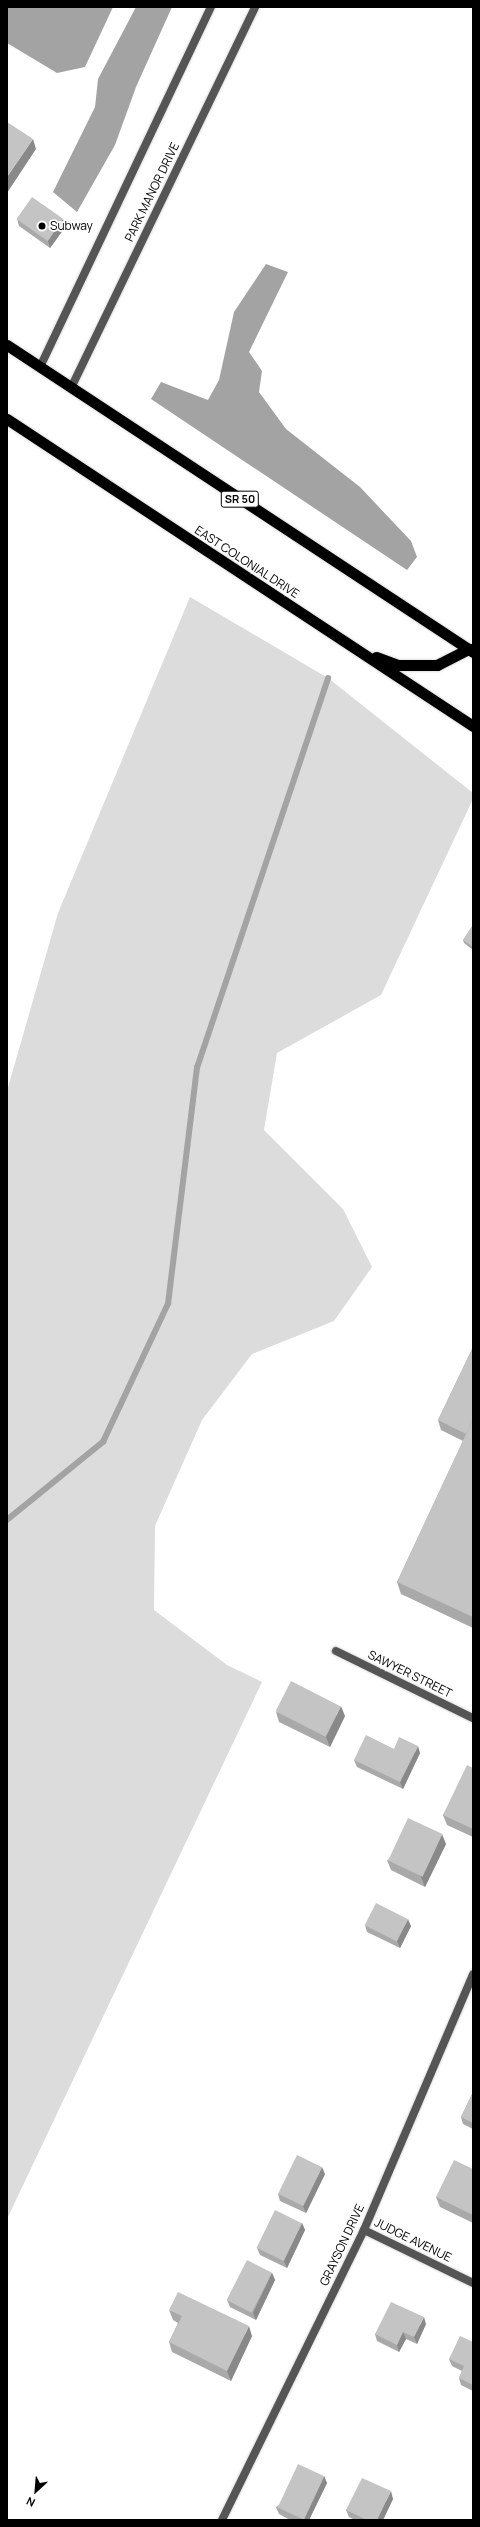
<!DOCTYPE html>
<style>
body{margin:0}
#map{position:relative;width:480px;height:2527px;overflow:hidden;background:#fff;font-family:Manrope,sans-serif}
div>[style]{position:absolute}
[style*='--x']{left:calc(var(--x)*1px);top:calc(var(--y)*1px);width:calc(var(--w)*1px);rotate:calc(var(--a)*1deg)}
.green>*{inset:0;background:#dcdcdc}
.water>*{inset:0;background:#a3a3a3}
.stream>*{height:5.5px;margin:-2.75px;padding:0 2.75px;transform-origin:2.75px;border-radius:2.75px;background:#a3a3a3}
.roads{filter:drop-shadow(0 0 1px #dbdbdb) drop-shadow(0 0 1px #dbdbdb)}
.minor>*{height:8px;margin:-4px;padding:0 4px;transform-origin:4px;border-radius:4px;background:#555}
.trunk>*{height:11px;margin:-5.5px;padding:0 5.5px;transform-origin:5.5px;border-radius:5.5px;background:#000}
.wall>*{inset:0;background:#a9a9a9}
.shaded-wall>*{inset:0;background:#898989}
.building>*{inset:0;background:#c4c4c4;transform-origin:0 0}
.dots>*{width:11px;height:11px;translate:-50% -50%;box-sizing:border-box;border:2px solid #fff;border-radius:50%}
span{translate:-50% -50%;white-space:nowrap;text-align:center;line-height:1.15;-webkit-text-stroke:3.5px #fff;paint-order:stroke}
.shield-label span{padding:1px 3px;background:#fff;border:1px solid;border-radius:3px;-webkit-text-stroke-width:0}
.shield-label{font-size:11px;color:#000;font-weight:700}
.street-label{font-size:12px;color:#000}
.poi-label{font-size:12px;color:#000}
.left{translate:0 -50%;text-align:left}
.frame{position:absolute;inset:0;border:8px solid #000;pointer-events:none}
.north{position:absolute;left:16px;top:2471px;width:40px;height:40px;-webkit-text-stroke:3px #fff;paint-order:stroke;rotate:206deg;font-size:11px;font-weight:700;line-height:16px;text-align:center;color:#000}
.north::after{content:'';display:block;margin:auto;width:14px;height:18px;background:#000;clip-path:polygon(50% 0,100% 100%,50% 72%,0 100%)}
</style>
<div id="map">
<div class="green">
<div style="clip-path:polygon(190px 597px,328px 678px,473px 793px,473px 799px,381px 995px,277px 1053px,264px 1130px,343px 1209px,372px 1267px,334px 1321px,252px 1354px,202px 1420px,155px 1526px,154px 1610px,227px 1665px,262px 1682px,7px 2219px,7px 1091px,58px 913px)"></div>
</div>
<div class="water">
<div style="clip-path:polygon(7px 7px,113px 7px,85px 67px,57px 73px,7px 43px)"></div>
<div style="clip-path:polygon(136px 7px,172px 7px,136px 87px,115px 145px,77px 212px,53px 192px,95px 107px,98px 79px)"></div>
<div style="clip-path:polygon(266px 264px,288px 272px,249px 352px,262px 371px,259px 392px,286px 429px,360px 487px,411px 541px,417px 557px,407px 570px,151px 399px,161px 382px,208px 400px,219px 380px,234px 312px)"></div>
</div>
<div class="stream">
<div style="--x:7;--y:1520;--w:124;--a:-39.1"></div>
<div style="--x:103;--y:1442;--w:153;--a:-64.8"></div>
<div style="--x:168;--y:1304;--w:238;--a:-83"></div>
<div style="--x:197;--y:1068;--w:411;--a:-71.4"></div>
</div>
<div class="roads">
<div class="minor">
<div style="--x:40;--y:367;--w:399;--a:-64.6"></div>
<div style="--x:71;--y:388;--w:423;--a:-64.2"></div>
<div style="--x:336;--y:1651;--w:153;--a:26.1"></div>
<div style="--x:364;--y:2230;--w:121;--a:25.9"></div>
<div style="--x:222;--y:2520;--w:323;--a:-63.9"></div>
<div style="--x:364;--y:2230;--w:278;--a:-66.9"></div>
</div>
<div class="trunk">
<div style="--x:7;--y:345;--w:558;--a:33.38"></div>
<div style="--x:7;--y:419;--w:558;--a:33.38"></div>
<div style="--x:376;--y:657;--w:23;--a:20"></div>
<div style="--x:398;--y:665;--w:39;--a:0"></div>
<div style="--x:437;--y:665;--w:36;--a:-27"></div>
</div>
</div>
<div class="wall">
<div style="clip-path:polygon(17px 219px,66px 226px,50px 248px,19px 226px)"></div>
<div style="clip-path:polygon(473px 925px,473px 950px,464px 943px,463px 940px)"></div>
<div style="clip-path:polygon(473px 1347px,473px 1628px,401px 1594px,397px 1582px,463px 1441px,441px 1430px,438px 1420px)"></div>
<div style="clip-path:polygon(276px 1712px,345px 1716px,330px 1747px,279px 1722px)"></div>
<div style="clip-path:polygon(394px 1749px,420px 1753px,403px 1789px,357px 1767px,354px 1760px)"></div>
<div style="clip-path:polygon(473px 1768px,473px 1837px,447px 1825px,443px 1815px)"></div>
<div style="clip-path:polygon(446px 1844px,425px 1887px,391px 1870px,387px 1860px)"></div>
<div style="clip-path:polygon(365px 1925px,411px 1926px,400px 1948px,367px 1932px)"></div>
<div style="clip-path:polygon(473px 2092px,473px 2129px,463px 2124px,461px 2117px)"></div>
<div style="clip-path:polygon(473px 2169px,473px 2223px,440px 2207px,436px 2197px)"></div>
<div style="clip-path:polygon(325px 2174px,306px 2213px,280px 2201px,278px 2194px)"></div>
<div style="clip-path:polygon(302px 2223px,305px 2230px,287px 2268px,260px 2255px,257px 2248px)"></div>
<div style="clip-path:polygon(272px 2273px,275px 2280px,256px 2320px,230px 2307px,227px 2300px)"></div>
<div style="clip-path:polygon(169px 2310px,252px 2336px,231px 2381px,172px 2352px,169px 2342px,178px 2323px,173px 2320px)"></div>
<div style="clip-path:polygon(426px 2324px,417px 2344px,406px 2339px,399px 2352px,377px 2341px,375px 2334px)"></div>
<div style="clip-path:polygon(473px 2342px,473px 2391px,461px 2385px,459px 2378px,462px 2371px,452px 2366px,449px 2359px)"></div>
<div style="clip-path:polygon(324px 2476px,327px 2483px,309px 2520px,290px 2520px,279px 2514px,276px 2507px)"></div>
<div style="clip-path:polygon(393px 2499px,383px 2520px,355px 2520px,349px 2517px,346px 2510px)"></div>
</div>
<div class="shaded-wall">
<div style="clip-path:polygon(33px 139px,36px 149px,7px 193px,7px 177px)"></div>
<div style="clip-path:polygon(63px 219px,66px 226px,50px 248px,48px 241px)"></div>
<div style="clip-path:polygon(341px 1706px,345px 1716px,330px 1747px,326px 1737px)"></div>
<div style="clip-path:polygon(418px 1746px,420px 1753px,403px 1789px,400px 1782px)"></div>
<div style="clip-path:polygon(442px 1834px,446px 1844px,425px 1887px,421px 1877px)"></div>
<div style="clip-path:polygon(408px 1919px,411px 1926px,400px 1948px,397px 1941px)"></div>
<div style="clip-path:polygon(322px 2167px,325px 2174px,306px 2213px,303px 2206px)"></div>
<div style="clip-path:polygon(302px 2223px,305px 2230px,287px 2268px,284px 2261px)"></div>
<div style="clip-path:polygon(272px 2273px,275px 2280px,256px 2320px,253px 2313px)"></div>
<div style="clip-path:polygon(424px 2317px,426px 2324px,417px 2344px,414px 2337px)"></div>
<div style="clip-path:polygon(249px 2326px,252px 2336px,231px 2381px,227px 2371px)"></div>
<div style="clip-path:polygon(403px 2332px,406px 2339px,399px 2352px,397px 2345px)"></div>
<div style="clip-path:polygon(324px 2476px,327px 2483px,309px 2520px,303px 2520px)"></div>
<div style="clip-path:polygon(391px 2491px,393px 2499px,383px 2520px,377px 2520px)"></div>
</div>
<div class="building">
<div style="clip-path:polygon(7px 122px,33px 139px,7px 177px)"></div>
<div style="left:32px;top:197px;width:38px;height:27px;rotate:35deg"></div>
<div style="clip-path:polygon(473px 925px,473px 947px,463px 940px)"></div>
<div style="clip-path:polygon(473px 1347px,473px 1419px,466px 1434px,438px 1420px)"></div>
<div style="clip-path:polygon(473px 1419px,473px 1617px,397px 1582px)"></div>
<div style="left:291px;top:1681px;width:56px;height:34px;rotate:27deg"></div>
<div style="clip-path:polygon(366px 1735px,394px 1749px,399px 1737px,418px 1746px,400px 1782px,354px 1760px)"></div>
<div style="clip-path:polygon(467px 1765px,473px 1768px,473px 1829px,443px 1815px)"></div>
<div style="left:408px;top:1818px;width:38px;height:47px;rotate:25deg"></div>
<div style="left:376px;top:1903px;width:36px;height:25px;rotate:27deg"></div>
<div style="clip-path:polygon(473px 2092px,473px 2123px,461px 2117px)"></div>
<div style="left:297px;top:2155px;width:28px;height:43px;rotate:26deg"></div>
<div style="clip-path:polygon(454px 2160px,473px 2169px,473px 2215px,436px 2197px)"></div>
<div style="left:275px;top:2210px;width:30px;height:42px;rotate:26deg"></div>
<div style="left:247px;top:2260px;width:28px;height:45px;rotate:27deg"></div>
<div style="clip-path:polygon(178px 2292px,249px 2326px,227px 2371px,169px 2342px,182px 2316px,169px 2310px)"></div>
<div style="clip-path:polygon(391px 2302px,424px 2317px,414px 2337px,403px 2332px,397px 2345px,375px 2334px)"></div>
<div style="clip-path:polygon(460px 2336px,473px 2342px,473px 2385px,459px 2378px,464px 2366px,449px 2359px)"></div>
<div style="left:298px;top:2464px;width:29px;height:48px;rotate:25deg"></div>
<div style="clip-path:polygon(362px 2478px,391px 2491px,377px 2520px,367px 2520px,346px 2510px)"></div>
</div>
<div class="dots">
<div style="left:42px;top:226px;background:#000"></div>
</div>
<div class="shield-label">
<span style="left:240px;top:499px">SR 50</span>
</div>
<div class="street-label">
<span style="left:152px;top:192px;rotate:-64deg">PARK MANOR DRIVE</span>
<span style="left:247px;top:562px;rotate:33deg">EAST COLONIAL DRIVE</span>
<span style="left:410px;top:1674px;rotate:26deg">SAWYER STREET</span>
<span style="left:413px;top:2240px;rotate:26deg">JUDGE AVENUE</span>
<span style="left:342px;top:2245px;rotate:-65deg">GRAYSON DRIVE</span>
</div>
<div class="poi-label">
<span class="left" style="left:50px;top:226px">Subway</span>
</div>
<div class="frame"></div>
<div class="north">N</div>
</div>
